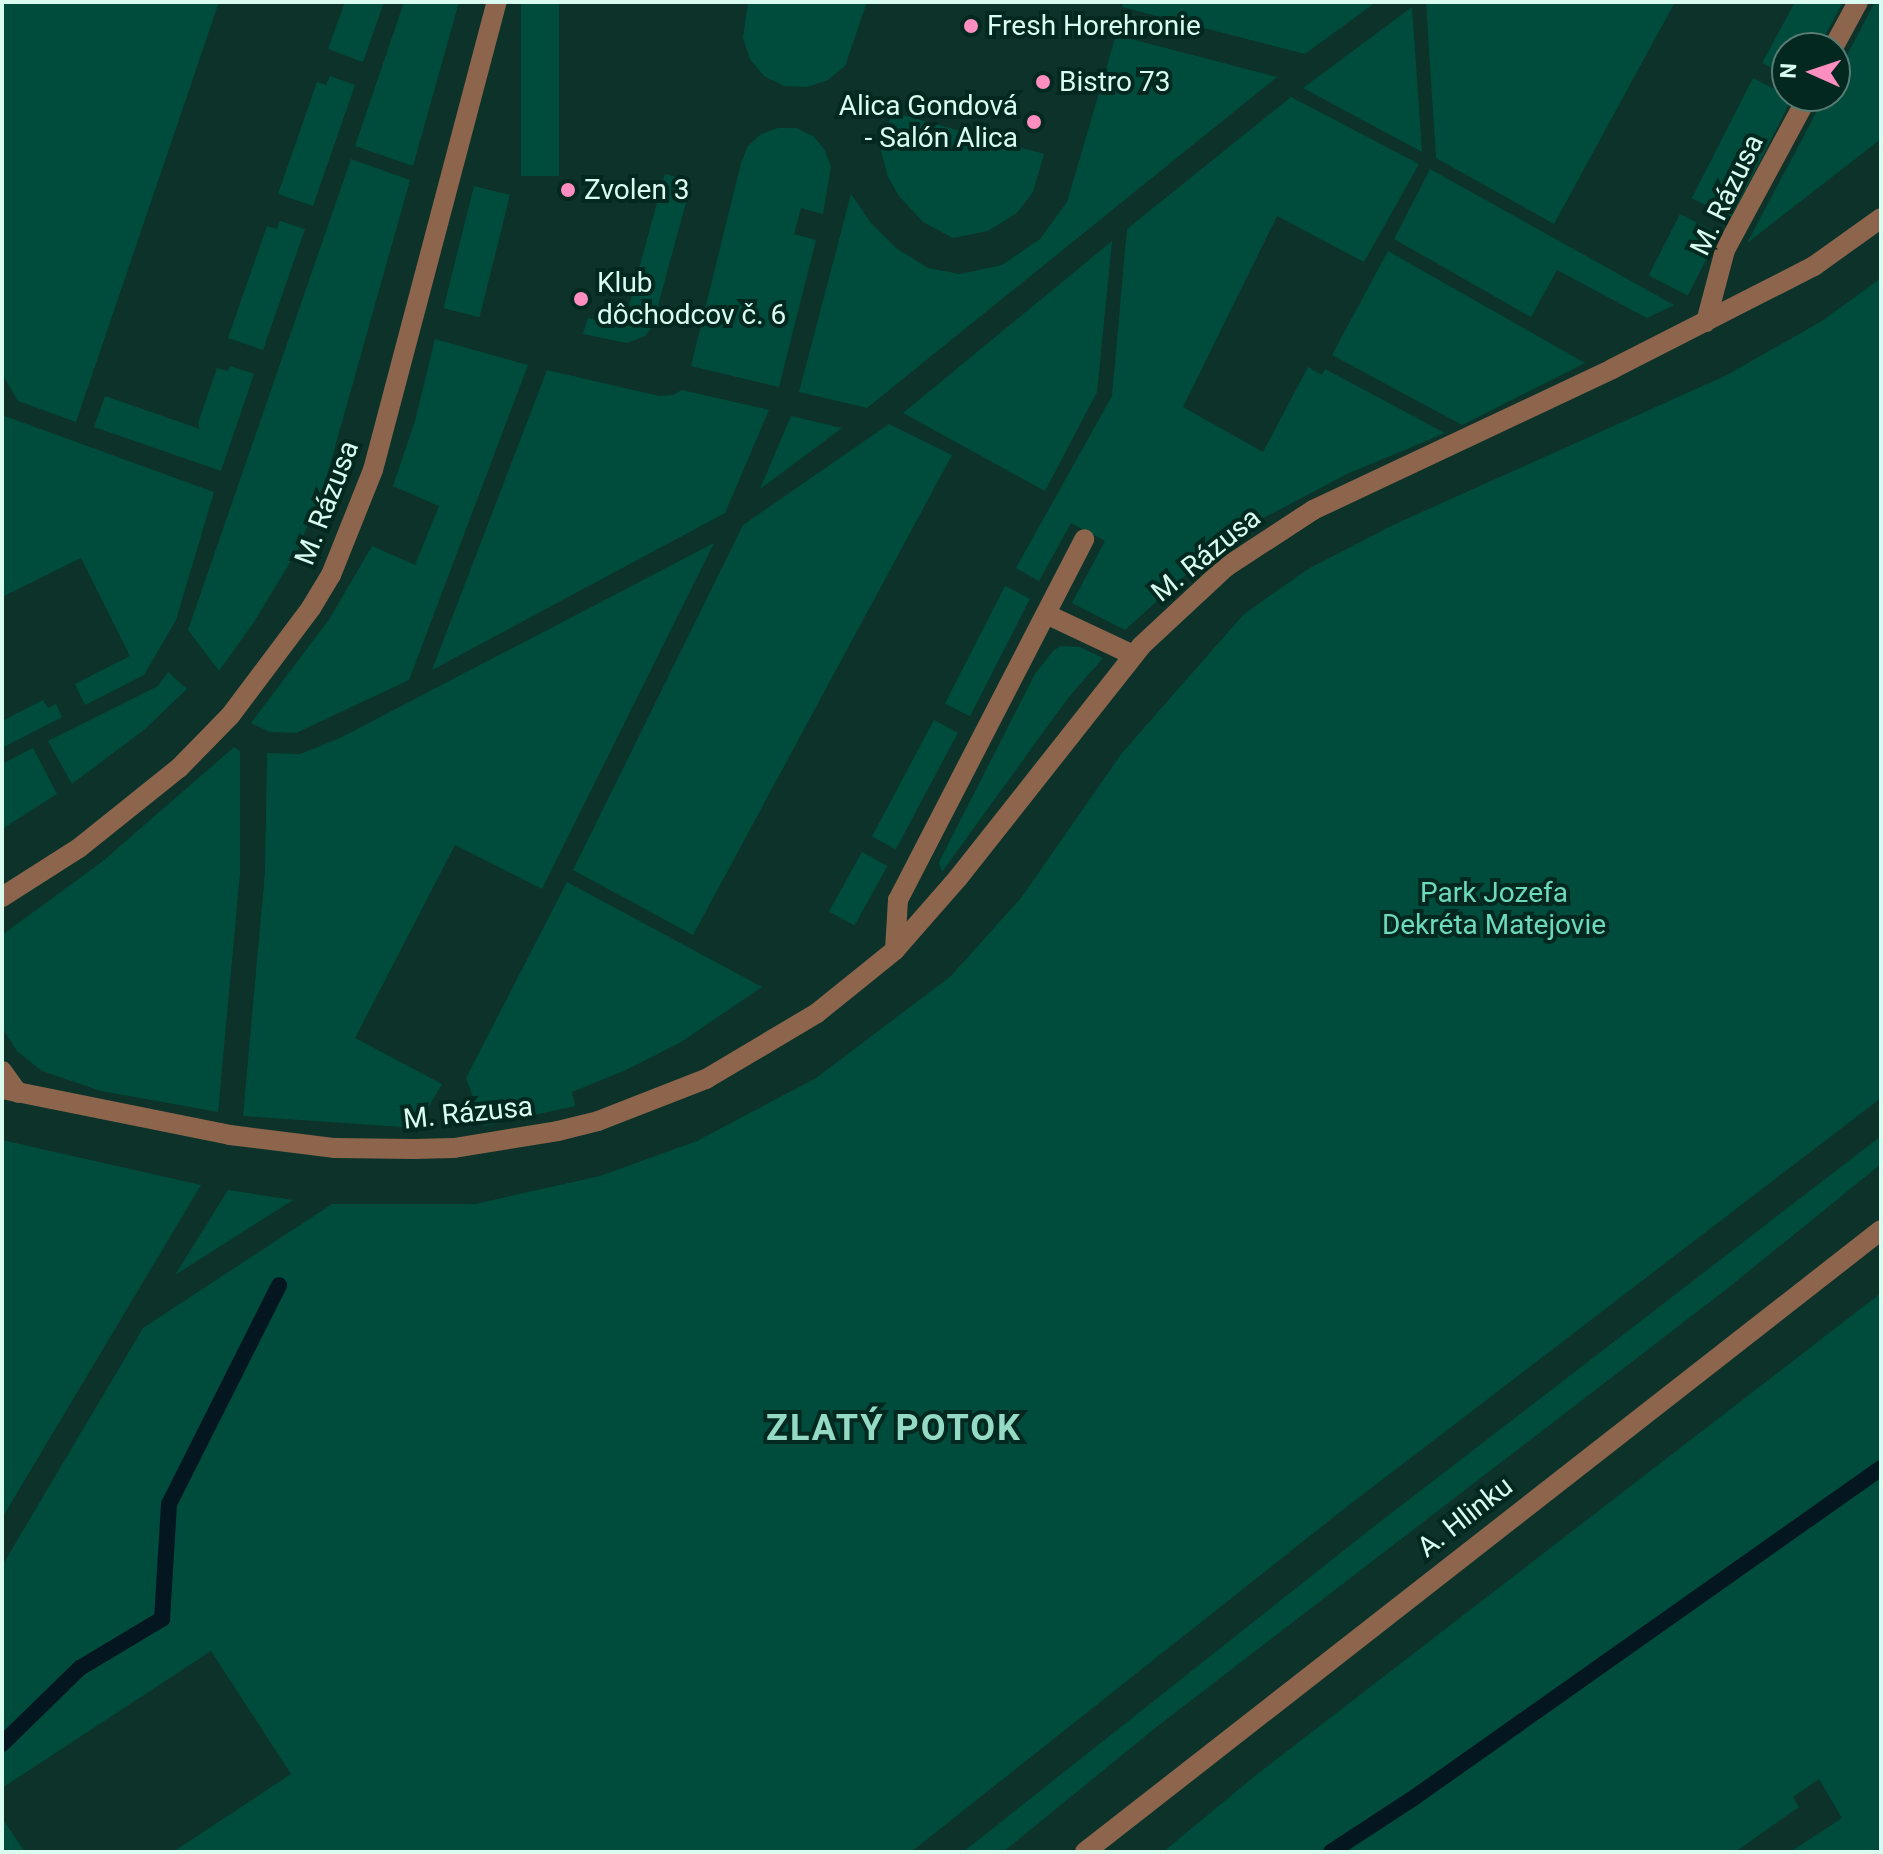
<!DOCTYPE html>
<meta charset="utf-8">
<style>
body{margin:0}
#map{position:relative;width:1883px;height:1854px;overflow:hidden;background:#0d3229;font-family:Roboto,sans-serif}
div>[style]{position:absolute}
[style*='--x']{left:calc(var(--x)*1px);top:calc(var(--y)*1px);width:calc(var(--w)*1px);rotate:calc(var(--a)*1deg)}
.green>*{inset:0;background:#004c3c;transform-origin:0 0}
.stream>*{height:16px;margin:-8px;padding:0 8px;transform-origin:8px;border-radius:8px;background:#041721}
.service>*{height:20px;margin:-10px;padding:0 10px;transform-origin:10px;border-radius:10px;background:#8c654c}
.minor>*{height:20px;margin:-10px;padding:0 10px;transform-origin:10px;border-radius:10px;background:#8c654c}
.dots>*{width:22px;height:22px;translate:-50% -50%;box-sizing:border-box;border:4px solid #02281f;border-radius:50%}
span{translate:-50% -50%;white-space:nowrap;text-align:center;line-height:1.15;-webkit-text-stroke:8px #02281f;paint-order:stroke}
.poi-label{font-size:28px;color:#d9fbf0}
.left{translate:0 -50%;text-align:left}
.right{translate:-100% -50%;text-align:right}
.street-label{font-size:28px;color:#d9fbf0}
.park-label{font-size:28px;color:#6ddabc}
.district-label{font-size:36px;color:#94dac4;font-weight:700;letter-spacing:2px}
.frame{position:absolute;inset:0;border:4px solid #d9fbf0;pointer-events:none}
.north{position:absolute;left:1771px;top:32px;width:80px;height:80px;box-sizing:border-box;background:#02281f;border:2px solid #587c73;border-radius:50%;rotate:273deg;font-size:22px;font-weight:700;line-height:32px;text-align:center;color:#d9fbf0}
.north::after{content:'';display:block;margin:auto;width:28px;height:36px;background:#fd8ebf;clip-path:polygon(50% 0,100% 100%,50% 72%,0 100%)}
</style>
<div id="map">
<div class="green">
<div style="clip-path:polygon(2px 2px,219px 2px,76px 422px,18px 401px,2px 374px)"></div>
<div style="clip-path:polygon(345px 2px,384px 2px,363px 62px,328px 49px)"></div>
<div style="clip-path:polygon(404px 2px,459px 2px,413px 166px,355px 146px)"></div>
<div style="left:521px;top:2px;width:38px;height:174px"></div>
<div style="clip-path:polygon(748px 2px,867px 2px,845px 66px,828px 80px,807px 87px,784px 86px,764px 76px,750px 59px,743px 38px)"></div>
<div style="clip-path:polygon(1123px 2px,1376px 2px,1305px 54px,1122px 7px)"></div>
<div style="clip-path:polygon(1426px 2px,1675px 2px,1554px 224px,1436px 158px)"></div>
<div style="clip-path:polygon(1795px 2px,1843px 2px,1818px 48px,1787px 48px,1787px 76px,1762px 63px)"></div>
<div style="clip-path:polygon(1875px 2px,1881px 2px,1881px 139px,1747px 243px,1825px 96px,1835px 96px,1835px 78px)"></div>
<div style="clip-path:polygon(1412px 7px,1422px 152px,1303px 88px)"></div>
<div style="clip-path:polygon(1116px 35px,1277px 77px,867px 408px,799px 392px,851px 194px,871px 223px,896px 248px,928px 268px,960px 274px,1002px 265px,1040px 239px,1067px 202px)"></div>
<div style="clip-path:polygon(330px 76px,355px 85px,313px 206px,278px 194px,317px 82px,326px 85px)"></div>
<div style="left:1753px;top:78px;width:44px;height:135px;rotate:27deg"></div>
<div style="clip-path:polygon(1291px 97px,1419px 164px,1364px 262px,1277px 216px,1183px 407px,1263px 452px,1308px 367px,1322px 375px,1325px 369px,1445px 433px,1347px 474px,1256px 522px,1205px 558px,1125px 630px,1072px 603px,1105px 541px,1071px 523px,1039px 581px,1016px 568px,1112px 396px,1127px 229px)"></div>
<div style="clip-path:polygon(892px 112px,1044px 154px,1033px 192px,1017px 213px,988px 231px,953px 238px,923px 222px,899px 196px,888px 177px,881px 151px)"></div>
<div style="clip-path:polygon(778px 128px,796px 128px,813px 136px,824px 149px,831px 166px,823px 214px,801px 208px,794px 234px,816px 240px,779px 387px,691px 366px,741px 163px,748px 146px,761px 134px)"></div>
<div style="clip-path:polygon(351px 159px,410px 180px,324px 486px,297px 551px,254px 622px,219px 671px,188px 630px)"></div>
<div style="clip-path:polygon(1430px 169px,1674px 305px,1647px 318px,1557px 270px,1531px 317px,1394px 239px)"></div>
<div style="clip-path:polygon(665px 174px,692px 181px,652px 327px,645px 336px,627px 343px,583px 334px,588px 318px,623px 327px)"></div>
<div style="left:474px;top:186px;width:37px;height:126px;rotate:14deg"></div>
<div style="left:1680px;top:214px;width:44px;height:69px;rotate:27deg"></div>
<div style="clip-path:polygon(280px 221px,305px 229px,263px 350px,228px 338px,267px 226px,277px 229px)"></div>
<div style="clip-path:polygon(1112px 241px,1097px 392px,1045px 491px,903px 413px)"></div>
<div style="clip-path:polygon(1388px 251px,1585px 363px,1462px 425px,1332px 355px)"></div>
<div style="clip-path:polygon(1881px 278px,1881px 1098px,1340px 1512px,911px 1852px,173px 1852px,291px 1774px,211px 1651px,2px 1788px,2px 1566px,143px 1328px,332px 1204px,475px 1204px,600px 1176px,697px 1141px,816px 1078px,951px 976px,1021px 898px,1122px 753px,1244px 614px,1308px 569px,1393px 525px,1727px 375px,1822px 321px)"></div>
<div style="clip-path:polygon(435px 339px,528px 365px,409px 680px,296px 733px,270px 732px,251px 723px,330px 618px,372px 546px,415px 565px,439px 506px,393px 486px,415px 421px)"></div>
<div style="clip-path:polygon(230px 366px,254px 374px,221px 471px,94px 427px,105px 396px,200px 429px,198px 423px,217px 368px,228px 371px)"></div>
<div style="clip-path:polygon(547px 370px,659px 396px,673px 395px,682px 390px,769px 410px,725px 513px,432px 670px)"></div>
<div style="clip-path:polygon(2px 415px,214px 492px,176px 620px,144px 675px,85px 705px,75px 684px,130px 656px,81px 558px,2px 597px)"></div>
<div style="clip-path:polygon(791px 416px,842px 428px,760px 489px)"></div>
<div style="clip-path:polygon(889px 424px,952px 455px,693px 935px,573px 870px,743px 525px)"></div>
<div style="clip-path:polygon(714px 543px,542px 889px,455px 845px,355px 1038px,442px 1084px,416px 1128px,243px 1116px,265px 872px,267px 753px,300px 754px,340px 738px)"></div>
<div style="left:1005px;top:586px;width:28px;height:132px;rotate:27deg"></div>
<div style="clip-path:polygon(1061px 646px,1080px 647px,1103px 658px,1068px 698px,942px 872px,939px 862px,1035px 674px,1053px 651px)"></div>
<div style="clip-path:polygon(168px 672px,187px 689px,145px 729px,72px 784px,48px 741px,158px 686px)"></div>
<div style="clip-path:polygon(43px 700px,48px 708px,56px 704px,62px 717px,2px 748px,2px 721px)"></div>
<div style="left:934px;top:720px;width:27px;height:132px;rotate:28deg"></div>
<div style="clip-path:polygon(234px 747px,240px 751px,240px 873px,218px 1112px,101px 1091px,42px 1071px,17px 1051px,2px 1028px,2px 935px,103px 861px)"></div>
<div style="clip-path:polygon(33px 748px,57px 794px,2px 829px,2px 764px)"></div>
<div style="left:862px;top:852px;width:29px;height:68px;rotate:29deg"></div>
<div style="clip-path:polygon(567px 882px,762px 987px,681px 1042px,626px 1070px,572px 1092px,575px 1106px,484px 1126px,466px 1078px)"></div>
<div style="clip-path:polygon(1881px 1136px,1881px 1164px,1728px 1288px,1159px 1725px,1003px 1852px,963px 1852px,1372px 1528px)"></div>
<div style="clip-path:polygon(2px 1140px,201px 1185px,2px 1518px)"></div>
<div style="clip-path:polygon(228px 1190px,293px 1200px,175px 1275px)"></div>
<div style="clip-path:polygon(1881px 1293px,1881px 1852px,1790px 1852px,1842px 1818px,1819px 1779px,1793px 1797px,1799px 1807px,1735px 1852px,1163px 1852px,1256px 1775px)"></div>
<div style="clip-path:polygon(2px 1818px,25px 1852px,2px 1852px)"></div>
</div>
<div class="stream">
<div style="--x:2;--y:1744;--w:109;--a:-44.3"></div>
<div style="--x:80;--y:1668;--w:96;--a:-30.9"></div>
<div style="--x:162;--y:1619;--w:115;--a:-86.5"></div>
<div style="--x:169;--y:1504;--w:245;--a:-63.3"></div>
<div style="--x:1331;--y:1852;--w:100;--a:-33.2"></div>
<div style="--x:1415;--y:1797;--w:570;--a:-35.22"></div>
</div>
<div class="service">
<div style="--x:1046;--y:614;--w:96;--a:25.2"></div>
<div style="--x:2;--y:1071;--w:27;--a:54"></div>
</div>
<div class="minor">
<div style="--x:1833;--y:48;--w:52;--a:-61.5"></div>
<div style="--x:1706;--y:322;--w:74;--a:-75.2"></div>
<div style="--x:1725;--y:250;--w:175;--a:-61.7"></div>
<div style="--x:2;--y:897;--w:91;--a:-32.5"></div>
<div style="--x:79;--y:848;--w:128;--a:-38.7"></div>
<div style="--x:179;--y:768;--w:73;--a:-45.6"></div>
<div style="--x:230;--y:716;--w:135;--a:-53.1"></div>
<div style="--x:311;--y:608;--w:39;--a:-59"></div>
<div style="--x:331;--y:575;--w:113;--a:-68.2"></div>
<div style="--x:373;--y:470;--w:484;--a:-75.2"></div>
<div style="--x:895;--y:950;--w:50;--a:-86.6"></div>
<div style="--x:898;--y:900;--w:406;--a:-62.7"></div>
<div style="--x:2;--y:1089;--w:233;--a:11.4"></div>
<div style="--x:230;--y:1135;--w:106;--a:7.1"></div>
<div style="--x:335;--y:1148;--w:79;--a:0.7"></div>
<div style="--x:414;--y:1149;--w:40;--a:-1.4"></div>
<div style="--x:454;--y:1148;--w:105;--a:-9.3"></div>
<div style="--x:558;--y:1131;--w:41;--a:-14"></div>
<div style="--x:598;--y:1121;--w:116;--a:-21.3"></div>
<div style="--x:706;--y:1079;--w:129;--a:-30.7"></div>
<div style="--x:817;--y:1013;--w:100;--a:-38.9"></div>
<div style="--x:895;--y:950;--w:96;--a:-48.8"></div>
<div style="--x:958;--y:878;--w:295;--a:-51.7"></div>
<div style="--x:1141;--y:646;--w:116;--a:-42.9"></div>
<div style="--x:1226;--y:567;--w:104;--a:-33.2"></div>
<div style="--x:1313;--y:510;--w:331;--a:-25.2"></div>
<div style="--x:1612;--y:369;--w:227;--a:-27"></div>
<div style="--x:1814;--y:266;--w:82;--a:-35.6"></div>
<div style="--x:1085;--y:1852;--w:1010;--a:-38"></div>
</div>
<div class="dots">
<div style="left:971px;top:26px;background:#fd8ebf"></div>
<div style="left:1043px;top:82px;background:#fd8ebf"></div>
<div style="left:1034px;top:122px;background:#fd8ebf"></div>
<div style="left:568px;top:190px;background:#fd8ebf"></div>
<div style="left:581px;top:299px;background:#fd8ebf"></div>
</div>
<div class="poi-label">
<span class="left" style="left:987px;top:26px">Fresh Horehronie</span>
<span class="left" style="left:1059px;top:82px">Bistro 73</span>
<span class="right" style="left:1018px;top:122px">Alica Gondová<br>- Salón Alica</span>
<span class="left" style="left:584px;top:190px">Zvolen 3</span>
<span class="left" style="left:597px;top:299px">Klub<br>dôchodcov č. 6</span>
</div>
<div class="street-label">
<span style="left:1727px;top:195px;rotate:-64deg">M. Rázusa</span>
<span style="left:327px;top:503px;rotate:-69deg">M. Rázusa</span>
<span style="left:1206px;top:555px;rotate:-39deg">M. Rázusa</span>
<span style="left:468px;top:1113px;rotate:-6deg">M. Rázusa</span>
<span style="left:1465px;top:1517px;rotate:-38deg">A. Hlinku</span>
</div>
<div class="park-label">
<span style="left:1494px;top:909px">Park Jozefa<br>Dekréta Matejovie</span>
</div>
<div class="district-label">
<span style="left:894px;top:1429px">ZLATÝ POTOK</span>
</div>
<div class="frame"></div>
<div class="north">N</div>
</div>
